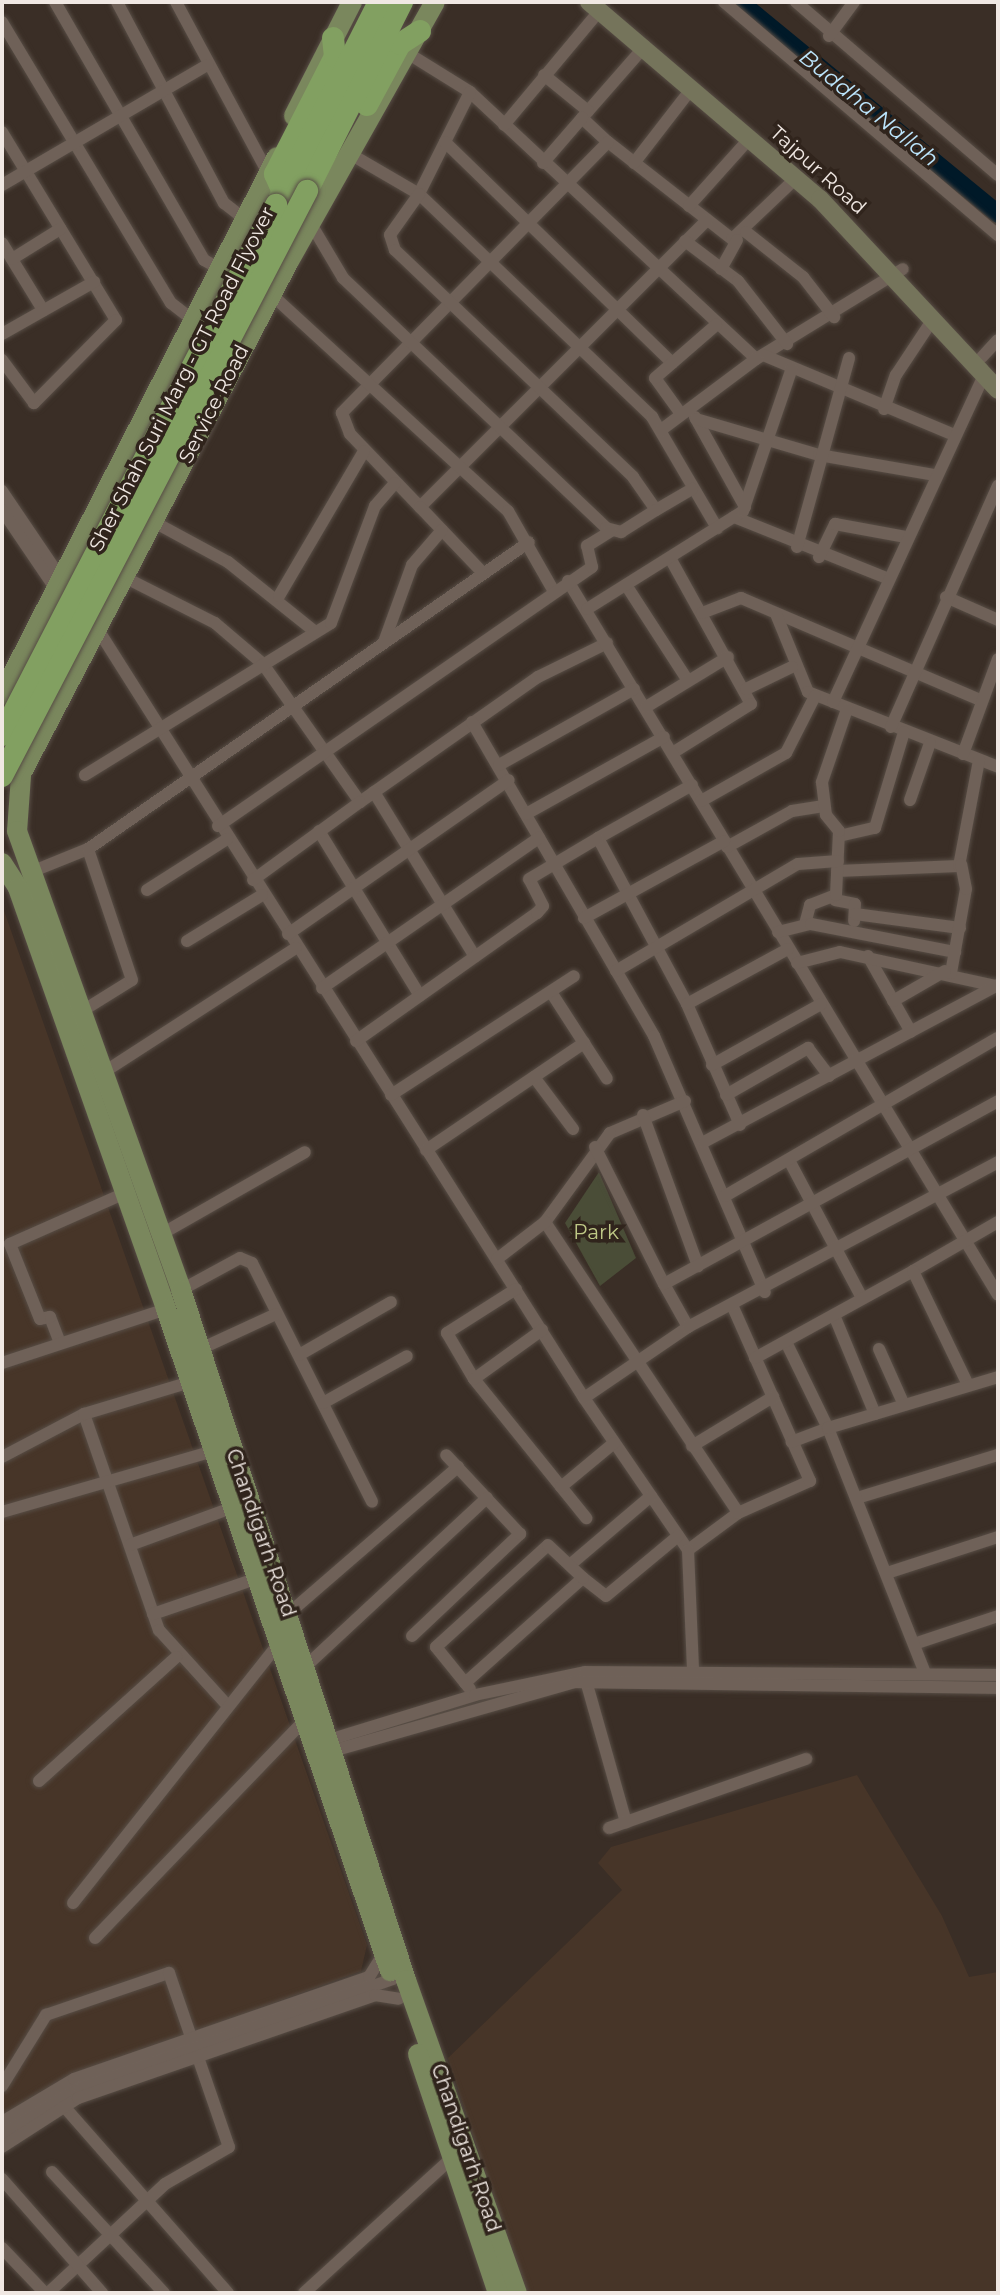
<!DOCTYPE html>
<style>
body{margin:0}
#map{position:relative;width:1000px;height:2295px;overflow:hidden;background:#3a2e26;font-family:Montserrat,sans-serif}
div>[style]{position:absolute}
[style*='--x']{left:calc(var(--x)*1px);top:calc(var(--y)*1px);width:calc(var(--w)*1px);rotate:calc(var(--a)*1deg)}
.built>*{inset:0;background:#473528}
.green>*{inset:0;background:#4a4d37}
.river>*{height:18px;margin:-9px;padding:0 9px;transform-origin:9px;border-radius:9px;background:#001928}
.roads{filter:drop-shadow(0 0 2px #574d45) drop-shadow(0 0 2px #574d45)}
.street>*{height:12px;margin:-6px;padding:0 6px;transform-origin:6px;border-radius:6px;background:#6f6158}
.secondary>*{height:18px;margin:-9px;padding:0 9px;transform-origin:9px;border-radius:9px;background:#75745b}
.primary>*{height:20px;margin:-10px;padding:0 10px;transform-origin:10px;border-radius:10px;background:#7a875d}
.highway>*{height:22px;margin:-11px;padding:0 11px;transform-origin:11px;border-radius:11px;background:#82a061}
.bridges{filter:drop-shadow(0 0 2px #574d45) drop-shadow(0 0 2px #574d45)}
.highway-bridge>*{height:22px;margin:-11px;padding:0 11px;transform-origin:11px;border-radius:11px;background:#82a061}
span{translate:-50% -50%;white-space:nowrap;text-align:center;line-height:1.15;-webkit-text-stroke:7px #30241c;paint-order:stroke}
.street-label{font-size:20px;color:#f0e8e3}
.park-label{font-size:20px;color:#bec886}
.water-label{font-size:22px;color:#bce5fc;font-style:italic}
.frame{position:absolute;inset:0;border:4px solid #f0e8e3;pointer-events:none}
</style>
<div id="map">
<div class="built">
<div style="clip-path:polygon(2px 905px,367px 1945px,361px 1971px,69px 2078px,2px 2119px)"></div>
<div style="clip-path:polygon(857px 1775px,942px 1916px,969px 1977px,998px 1972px,998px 2293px,524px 2293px,448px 2058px,622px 1890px,598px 1863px,611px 1847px)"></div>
</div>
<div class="green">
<div style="clip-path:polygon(599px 1172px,636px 1258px,600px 1286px,565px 1223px)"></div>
</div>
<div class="river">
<div style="--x:740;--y:2;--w:334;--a:39.4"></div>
</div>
<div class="roads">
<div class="street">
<div style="--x:55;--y:2;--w:298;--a:60"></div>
<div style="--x:204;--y:260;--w:21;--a:29"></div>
<div style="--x:117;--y:2;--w:228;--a:62"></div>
<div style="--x:224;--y:203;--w:31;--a:38"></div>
<div style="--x:176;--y:2;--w:196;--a:61.7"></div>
<div style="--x:724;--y:2;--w:360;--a:40.4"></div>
<div style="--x:796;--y:2;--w:266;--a:40.6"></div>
<div style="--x:2;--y:22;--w:328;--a:59"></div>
<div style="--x:171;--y:303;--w:31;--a:38"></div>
<div style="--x:829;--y:36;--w:42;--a:-53.7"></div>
<div style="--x:645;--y:46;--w:96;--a:131.2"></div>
<div style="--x:582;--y:118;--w:35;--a:43"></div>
<div style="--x:608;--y:142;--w:157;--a:38"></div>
<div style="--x:732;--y:239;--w:88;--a:-43.6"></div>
<div style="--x:409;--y:54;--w:72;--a:31.9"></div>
<div style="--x:470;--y:92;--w:391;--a:43"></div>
<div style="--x:756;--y:359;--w:172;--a:-31.5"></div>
<div style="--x:544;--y:75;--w:57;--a:39.3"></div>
<div style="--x:470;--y:92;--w:114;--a:116.6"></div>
<div style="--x:419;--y:194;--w:323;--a:43.7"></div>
<div style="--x:652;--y:417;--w:129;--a:59.6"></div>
<div style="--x:504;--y:125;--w:150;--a:-50.1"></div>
<div style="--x:2;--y:132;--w:220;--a:58.8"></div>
<div style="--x:116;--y:320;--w:117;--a:134.7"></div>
<div style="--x:34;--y:403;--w:54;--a:-126.7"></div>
<div style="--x:445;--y:142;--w:317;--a:44.2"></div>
<div style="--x:608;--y:142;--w:380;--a:134.5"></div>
<div style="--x:342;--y:413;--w:22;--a:69"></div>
<div style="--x:350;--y:434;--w:101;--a:46.2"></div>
<div style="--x:420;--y:507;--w:406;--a:-45"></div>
<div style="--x:352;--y:155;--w:78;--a:30.2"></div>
<div style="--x:419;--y:194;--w:50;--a:125.3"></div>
<div style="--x:390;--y:235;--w:16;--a:72"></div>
<div style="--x:395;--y:250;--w:329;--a:43.6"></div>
<div style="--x:633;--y:477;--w:40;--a:55.1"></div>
<div style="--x:656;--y:510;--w:42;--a:-30.3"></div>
<div style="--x:543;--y:163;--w:60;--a:-49.1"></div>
<div style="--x:634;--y:163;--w:95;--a:-52.3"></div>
<div style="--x:2;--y:185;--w:238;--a:-30.3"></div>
<div style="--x:689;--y:206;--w:91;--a:-48.1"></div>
<div style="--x:311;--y:224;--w:63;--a:59.3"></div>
<div style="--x:343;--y:278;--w:363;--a:43.5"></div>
<div style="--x:606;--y:528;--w:16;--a:15"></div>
<div style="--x:621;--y:532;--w:41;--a:-32.2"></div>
<div style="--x:746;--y:232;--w:73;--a:38.3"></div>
<div style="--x:803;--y:277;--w:51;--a:52.2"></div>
<div style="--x:685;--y:241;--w:66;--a:37"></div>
<div style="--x:738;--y:281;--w:80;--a:52.1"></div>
<div style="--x:2;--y:243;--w:79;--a:58.5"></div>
<div style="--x:12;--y:259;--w:57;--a:-32"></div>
<div style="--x:721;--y:269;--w:33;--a:-61"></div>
<div style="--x:272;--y:295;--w:320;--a:42.5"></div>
<div style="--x:508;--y:511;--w:91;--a:60.3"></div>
<div style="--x:2;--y:334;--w:106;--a:-29.5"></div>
<div style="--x:763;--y:355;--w:207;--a:22.7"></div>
<div style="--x:982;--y:357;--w:23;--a:-47"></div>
<div style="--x:884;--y:409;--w:36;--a:-71"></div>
<div style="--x:896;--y:375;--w:67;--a:-56.5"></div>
<div style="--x:681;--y:414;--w:44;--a:-125.8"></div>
<div style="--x:655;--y:378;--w:81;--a:-41"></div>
<div style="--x:695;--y:417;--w:103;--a:60.9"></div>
<div style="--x:696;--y:419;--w:128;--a:16.3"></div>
<div style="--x:819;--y:455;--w:118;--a:9.8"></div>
<div style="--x:661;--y:430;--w:119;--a:-36.8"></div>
<div style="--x:2;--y:491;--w:109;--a:55.9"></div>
<div style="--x:420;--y:507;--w:91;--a:46.3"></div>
<div style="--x:2;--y:510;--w:98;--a:55.8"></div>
<div style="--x:734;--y:517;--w:167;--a:21.8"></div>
<div style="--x:154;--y:522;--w:84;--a:28.4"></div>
<div style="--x:228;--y:562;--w:109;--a:38.7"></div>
<div style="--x:797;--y:547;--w:196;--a:-74.6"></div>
<div style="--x:819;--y:557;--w:37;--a:-64"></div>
<div style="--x:835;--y:524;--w:72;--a:10.4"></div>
<div style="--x:670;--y:558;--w:167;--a:61"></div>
<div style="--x:751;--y:704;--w:91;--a:148.1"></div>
<div style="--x:124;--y:577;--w:102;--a:26.8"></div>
<div style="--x:215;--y:623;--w:63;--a:40.5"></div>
<div style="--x:263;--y:664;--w:169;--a:54.9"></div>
<div style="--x:360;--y:802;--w:218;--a:-35.1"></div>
<div style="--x:538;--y:677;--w:77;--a:-26.2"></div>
<div style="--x:568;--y:581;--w:833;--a:58.94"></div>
<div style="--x:626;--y:585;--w:114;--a:57.1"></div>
<div style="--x:279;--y:596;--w:168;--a:-59.6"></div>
<div style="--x:946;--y:597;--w:57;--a:23.9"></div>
<div style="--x:587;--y:609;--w:184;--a:-32.1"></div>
<div style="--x:743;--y:511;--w:151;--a:-71.1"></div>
<div style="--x:702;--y:613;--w:42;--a:-21"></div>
<div style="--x:741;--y:598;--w:262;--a:23.1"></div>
<div style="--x:776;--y:614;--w:84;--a:67.7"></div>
<div style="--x:808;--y:692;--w:204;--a:21.5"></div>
<div style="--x:97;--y:628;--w:911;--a:57.69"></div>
<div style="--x:584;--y:1398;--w:184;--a:55.6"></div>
<div style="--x:688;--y:1550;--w:62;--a:-36.5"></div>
<div style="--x:738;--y:1513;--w:79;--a:-24"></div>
<div style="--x:810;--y:1481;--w:190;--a:-113.9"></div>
<div style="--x:384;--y:642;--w:82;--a:-70"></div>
<div style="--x:412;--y:565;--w:46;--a:-49.4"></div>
<div style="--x:746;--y:689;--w:51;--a:-25.6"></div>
<div style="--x:833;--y:702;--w:360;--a:-65.2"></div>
<div style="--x:646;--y:707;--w:96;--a:-31.4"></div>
<div style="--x:472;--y:722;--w:363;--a:59.9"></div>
<div style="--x:654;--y:1036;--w:279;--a:66.6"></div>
<div style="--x:891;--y:727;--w:264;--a:-66.1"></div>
<div style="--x:963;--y:754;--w:101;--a:-69.8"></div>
<div style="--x:499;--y:765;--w:155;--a:-29.4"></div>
<div style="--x:85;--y:775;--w:289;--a:-31.7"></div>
<div style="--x:331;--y:623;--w:125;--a:-69.4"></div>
<div style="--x:375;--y:506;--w:30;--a:-49"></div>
<div style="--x:692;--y:785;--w:108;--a:150.6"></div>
<div style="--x:598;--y:838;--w:188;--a:61.8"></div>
<div style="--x:687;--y:1004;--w:132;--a:66.3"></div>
<div style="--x:374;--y:792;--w:193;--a:58.5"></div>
<div style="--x:910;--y:800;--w:60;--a:-70.7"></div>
<div style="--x:701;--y:801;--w:98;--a:-29.5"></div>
<div style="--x:786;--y:753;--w:64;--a:-63"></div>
<div style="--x:526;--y:814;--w:158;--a:-29.2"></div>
<div style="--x:218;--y:826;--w:455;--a:-34.7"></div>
<div style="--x:592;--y:567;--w:22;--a:-103"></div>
<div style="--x:587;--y:546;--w:28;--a:-32"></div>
<div style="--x:319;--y:831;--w:193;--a:58.5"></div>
<div style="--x:839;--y:836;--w:37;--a:-13"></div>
<div style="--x:875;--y:828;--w:100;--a:-73.2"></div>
<div style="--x:727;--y:847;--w:74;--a:-29"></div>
<div style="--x:792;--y:811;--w:32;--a:-9"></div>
<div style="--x:837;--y:871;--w:122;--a:-2.3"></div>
<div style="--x:959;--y:866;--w:108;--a:-79.3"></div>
<div style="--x:31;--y:872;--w:61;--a:-22"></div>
<div style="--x:253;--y:880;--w:132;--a:-36.1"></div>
<div style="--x:147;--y:890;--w:95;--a:-32.5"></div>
<div style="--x:835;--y:900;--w:20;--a:11"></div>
<div style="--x:855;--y:904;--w:17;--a:93"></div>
<div style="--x:855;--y:914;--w:106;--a:7.6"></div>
<div style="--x:584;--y:918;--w:160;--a:-28.8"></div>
<div style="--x:805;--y:924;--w:20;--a:-75"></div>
<div style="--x:810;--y:905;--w:28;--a:-21"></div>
<div style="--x:836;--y:895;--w:64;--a:-87.3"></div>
<div style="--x:839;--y:831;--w:21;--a:-129"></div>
<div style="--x:826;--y:815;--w:33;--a:-97"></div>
<div style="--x:822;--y:782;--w:77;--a:-71.1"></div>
<div style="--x:778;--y:932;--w:34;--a:-14"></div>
<div style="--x:811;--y:924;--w:147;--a:11"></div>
<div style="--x:288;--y:934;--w:269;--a:-34.9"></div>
<div style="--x:187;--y:941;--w:88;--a:-31.5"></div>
<div style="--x:868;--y:956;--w:87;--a:60.5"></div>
<div style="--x:797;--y:963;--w:44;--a:-14.3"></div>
<div style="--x:840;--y:952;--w:160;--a:12.3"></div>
<div style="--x:616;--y:971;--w:211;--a:-30.5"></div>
<div style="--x:798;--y:864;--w:40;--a:-4.3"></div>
<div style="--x:951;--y:973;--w:85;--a:-79.9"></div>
<div style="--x:966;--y:889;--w:25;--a:-101"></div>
<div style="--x:322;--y:988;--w:264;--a:-34.7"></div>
<div style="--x:551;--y:992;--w:103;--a:57.2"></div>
<div style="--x:893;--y:1001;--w:60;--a:-30"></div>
<div style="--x:687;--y:1004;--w:115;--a:-28.6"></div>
<div style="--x:79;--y:1013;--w:62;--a:-31.9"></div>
<div style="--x:132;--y:980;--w:138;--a:-108.6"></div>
<div style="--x:88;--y:849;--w:537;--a:-34.84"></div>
<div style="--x:356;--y:1041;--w:222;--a:-35.3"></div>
<div style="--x:537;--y:913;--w:9;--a:-49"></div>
<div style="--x:543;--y:906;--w:30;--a:-117"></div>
<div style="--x:529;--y:879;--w:80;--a:-30.7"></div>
<div style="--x:712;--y:1065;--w:125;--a:-29.2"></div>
<div style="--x:101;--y:1074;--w:232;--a:-32.9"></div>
<div style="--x:534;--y:1077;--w:65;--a:53.1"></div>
<div style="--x:391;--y:1095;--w:218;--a:-33"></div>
<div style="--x:726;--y:1095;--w:95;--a:-29.8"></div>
<div style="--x:808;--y:1048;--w:35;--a:53"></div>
<div style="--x:685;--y:1101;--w:82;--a:156.9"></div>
<div style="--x:610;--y:1133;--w:110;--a:126.1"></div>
<div style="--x:545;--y:1222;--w:349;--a:56.4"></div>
<div style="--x:643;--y:1115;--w:161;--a:70"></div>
<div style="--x:704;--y:1142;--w:333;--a:-28.1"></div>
<div style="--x:595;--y:1147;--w:153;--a:63.3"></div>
<div style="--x:426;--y:1150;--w:191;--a:-34.1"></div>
<div style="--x:790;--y:1162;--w:154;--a:62.1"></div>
<div style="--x:725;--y:1196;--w:315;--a:-30.1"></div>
<div style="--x:158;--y:1236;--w:169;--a:-29.7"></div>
<div style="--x:497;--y:1259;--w:61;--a:-37.6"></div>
<div style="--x:913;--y:1271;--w:98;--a:-30"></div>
<div style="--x:516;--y:1289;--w:82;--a:147.5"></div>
<div style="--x:447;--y:1333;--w:53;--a:59.6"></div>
<div style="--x:474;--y:1379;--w:179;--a:51.1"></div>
<div style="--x:181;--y:1290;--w:67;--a:-28.5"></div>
<div style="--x:240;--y:1258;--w:13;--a:23"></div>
<div style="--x:252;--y:1263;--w:267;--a:63.3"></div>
<div style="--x:834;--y:1315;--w:107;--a:67.5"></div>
<div style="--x:688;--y:1327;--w:49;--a:-119.2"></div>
<div style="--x:664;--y:1284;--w:381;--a:-28.7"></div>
<div style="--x:786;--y:1342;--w:96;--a:64"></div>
<div style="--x:828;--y:1428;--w:39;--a:159"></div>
<div style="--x:60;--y:1343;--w:28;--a:-111"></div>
<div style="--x:50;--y:1317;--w:10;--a:169"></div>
<div style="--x:40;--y:1319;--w:81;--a:-111.8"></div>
<div style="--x:10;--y:1244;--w:126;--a:-23.9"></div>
<div style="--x:879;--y:1349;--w:61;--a:65.9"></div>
<div style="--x:196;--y:1351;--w:88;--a:-24.8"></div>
<div style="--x:299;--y:1355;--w:106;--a:-29.9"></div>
<div style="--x:755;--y:1358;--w:180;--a:-28.8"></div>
<div style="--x:913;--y:1271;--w:127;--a:64.2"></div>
<div style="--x:2;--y:1363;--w:173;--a:-18.2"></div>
<div style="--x:474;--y:1379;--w:84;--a:-35.8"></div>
<div style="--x:584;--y:1398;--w:126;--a:-34.3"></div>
<div style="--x:688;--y:1327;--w:351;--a:-28"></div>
<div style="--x:323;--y:1403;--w:96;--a:-29.2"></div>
<div style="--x:84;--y:1414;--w:229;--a:70.9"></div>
<div style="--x:159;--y:1630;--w:103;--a:47.8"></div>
<div style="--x:692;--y:1446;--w:95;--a:-31.2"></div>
<div style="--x:2;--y:1457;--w:93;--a:-27.7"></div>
<div style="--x:84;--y:1414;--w:111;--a:-16.8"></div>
<div style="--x:561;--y:1487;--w:69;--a:-39.7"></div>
<div style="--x:857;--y:1498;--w:147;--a:-17"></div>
<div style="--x:2;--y:1512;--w:220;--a:-16.1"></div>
<div style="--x:130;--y:1545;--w:111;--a:-20.1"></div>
<div style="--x:688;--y:1550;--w:119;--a:87.6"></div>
<div style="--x:571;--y:1564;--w:105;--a:-40.4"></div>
<div style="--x:887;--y:1573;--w:117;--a:-18"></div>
<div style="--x:153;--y:1614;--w:111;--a:-18.9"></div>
<div style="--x:288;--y:1614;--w:225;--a:-40.9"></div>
<div style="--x:412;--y:1636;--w:149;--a:-43.4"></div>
<div style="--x:520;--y:1534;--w:108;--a:-133.1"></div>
<div style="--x:914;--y:1644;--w:89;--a:-18.4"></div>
<div style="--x:306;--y:1666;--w:247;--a:-42.9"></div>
<div style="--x:925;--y:1673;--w:264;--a:-111.6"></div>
<div style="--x:828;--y:1428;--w:177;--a:-16.7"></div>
<div style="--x:586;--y:1681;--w:147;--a:74.2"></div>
<div style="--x:465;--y:1683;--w:158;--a:-41.7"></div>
<div style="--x:583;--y:1578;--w:29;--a:38"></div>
<div style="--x:606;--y:1596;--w:94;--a:-39.8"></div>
<div style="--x:470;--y:1689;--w:54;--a:-129"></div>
<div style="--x:436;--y:1647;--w:151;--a:-42.3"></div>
<div style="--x:548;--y:1545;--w:48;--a:43.3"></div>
<div style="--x:332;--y:1739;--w:150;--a:-17.1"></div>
<div style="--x:475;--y:1695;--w:112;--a:-11.8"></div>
<div style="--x:585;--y:1672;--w:413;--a:0.4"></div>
<div style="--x:336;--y:1750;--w:248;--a:-15.9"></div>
<div style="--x:574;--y:1682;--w:424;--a:0.8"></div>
<div style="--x:39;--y:1781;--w:185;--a:-42.1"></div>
<div style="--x:609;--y:1828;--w:209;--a:-19.3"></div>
<div style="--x:73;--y:1903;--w:337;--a:-51.6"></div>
<div style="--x:95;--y:1938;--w:304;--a:-46.1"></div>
<div style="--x:2;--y:2086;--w:84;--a:-58.2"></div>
<div style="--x:46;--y:2015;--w:130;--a:-18.9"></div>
<div style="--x:169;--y:1973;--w:184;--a:71"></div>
<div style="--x:229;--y:2147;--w:74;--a:150"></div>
<div style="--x:165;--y:2184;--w:160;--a:137"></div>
<div style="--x:61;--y:2103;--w:253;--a:48.7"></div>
<div style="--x:2;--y:2122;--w:84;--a:-30.8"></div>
<div style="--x:74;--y:2079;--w:312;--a:-19.1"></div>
<div style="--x:369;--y:1977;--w:28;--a:-58"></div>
<div style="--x:2;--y:2135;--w:90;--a:-30.9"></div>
<div style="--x:79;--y:2089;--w:333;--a:-19.3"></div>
<div style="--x:2;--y:2147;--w:90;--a:-32.8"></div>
<div style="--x:78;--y:2098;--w:314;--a:-19.1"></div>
<div style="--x:375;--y:1995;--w:24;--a:9"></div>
<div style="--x:52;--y:2172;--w:165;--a:47.2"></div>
<div style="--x:2;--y:2179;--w:152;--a:48.7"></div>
<div style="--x:2;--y:2248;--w:62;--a:46.3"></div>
<div style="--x:304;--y:2293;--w:202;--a:-42.4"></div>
</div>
<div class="secondary">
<div style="--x:589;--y:2;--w:304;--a:40.5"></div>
<div style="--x:820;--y:199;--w:261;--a:47"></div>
</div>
<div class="primary">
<div style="--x:294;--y:116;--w:128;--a:-63"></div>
<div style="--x:2;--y:695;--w:604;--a:-62.93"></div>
<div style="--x:2;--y:746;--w:26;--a:39"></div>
<div style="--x:22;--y:762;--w:69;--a:94.1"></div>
<div style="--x:17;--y:831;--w:487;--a:70.3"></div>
<div style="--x:181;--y:1290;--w:726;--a:71.94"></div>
<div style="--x:406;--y:1980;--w:332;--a:70.5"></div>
<div style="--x:21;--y:774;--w:579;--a:-62.42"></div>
<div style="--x:289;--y:261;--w:297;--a:-60.6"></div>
<div style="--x:2;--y:863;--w:30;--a:57"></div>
<div style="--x:18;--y:888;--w:446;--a:70.6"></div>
<div style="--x:166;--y:1309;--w:699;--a:71.31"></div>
<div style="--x:418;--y:2054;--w:252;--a:71.5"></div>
</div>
<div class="highway">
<div style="--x:367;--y:105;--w:69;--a:-61.6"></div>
<div style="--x:400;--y:44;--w:24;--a:-33"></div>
<div style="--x:307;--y:191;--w:212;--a:-63.3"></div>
<div style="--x:283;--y:192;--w:20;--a:-114"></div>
<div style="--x:275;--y:174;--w:131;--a:-62.9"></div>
<div style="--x:335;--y:57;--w:19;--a:-96"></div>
<div style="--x:276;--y:205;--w:228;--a:-63.1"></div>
</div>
</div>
<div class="bridges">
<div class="highway-bridge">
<div style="--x:2;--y:735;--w:597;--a:-62.66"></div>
<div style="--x:2;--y:776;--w:660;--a:-62.46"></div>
</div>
</div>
<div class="street-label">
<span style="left:818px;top:170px;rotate:42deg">Tajpur Road</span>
<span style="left:182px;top:379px;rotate:-63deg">Sher Shah Suri Marg - GT Road Flyover</span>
<span style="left:214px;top:404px;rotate:-63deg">Service Road</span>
<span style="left:261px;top:1533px;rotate:71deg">Chandigarh Road</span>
<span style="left:466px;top:2148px;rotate:71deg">Chandigarh Road</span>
</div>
<div class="park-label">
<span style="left:596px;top:1232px">Park</span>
</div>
<div class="water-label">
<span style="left:869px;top:108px;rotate:39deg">Buddha Nallah</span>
</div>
<div class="frame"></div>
</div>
